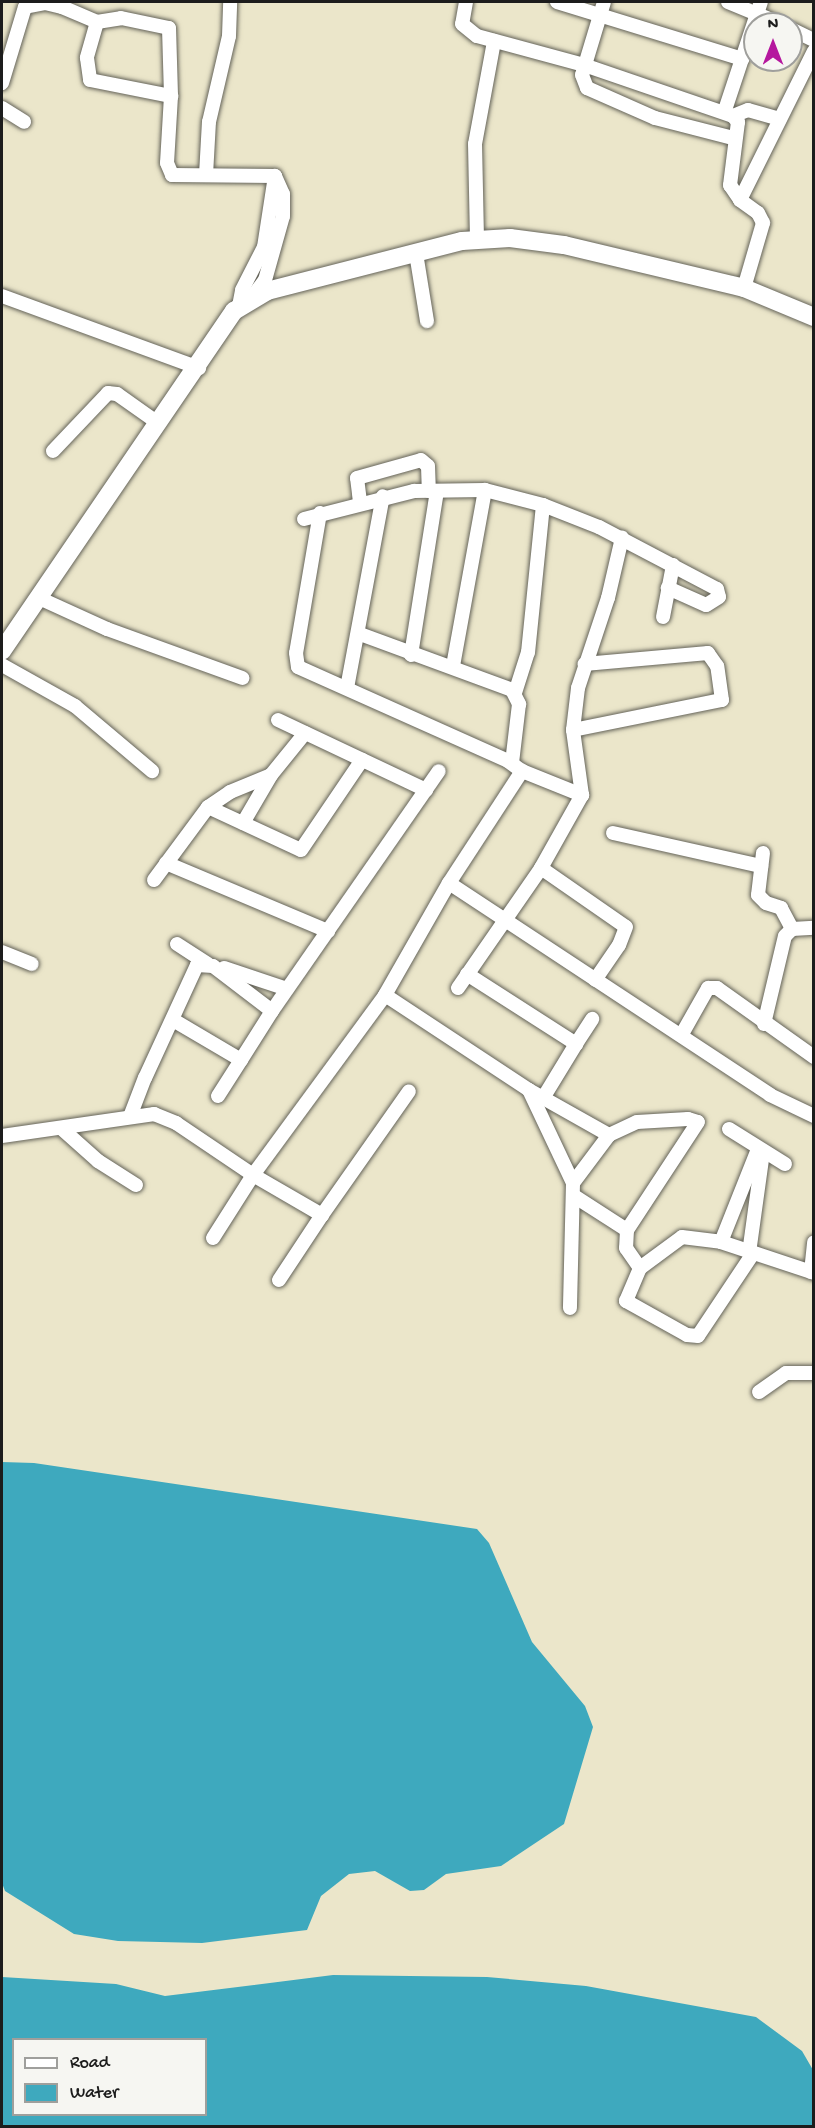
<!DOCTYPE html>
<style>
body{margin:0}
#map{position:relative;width:815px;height:2128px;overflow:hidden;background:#ebe6ca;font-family:"Gochi Hand",sans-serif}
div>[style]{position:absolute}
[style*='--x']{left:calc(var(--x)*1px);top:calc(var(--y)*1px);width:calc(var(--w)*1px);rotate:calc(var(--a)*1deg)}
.water>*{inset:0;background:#3ea9be}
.roads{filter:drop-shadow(0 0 2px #646359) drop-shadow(0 0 2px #646359)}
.minor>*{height:14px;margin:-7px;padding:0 7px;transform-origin:7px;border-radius:7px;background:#fff}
.tertiary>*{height:18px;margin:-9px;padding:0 9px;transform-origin:9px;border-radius:9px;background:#fff}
span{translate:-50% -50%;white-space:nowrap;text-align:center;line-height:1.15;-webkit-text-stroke:5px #f6f6f2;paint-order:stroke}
.frame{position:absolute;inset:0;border:3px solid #1c1c1c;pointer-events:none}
.legend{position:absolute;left:12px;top:2038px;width:195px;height:78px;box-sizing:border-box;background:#f6f6f2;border:2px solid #9f9f9c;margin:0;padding:8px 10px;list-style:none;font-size:18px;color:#1c1c1c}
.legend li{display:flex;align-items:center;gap:12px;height:30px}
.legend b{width:30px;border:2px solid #9f9f9c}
.north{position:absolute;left:743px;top:12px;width:60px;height:60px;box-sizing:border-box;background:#f6f6f2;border:2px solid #9f9f9c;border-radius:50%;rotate:0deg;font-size:16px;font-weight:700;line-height:24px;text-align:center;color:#1c1c1c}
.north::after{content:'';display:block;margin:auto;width:21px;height:27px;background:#b5179e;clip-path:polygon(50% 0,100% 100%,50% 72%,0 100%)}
</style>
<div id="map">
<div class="water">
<div style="clip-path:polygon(2px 1462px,34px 1463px,477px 1529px,489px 1543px,532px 1642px,585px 1706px,593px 1727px,564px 1824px,501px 1866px,446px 1874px,424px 1890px,410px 1891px,375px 1871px,349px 1874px,321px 1896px,307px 1930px,202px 1943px,118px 1941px,74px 1934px,5px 1891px,2px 1883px)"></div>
<div style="clip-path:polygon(evenodd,333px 1975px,487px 1977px,586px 1986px,756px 2017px,802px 2051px,813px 2070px,813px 2126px,2px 2126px,2px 1977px,116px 1984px,165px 1996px,333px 1975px,14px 2040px,206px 2040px,206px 2114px,14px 2114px,14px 2040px)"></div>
</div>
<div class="roads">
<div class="minor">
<div style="--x:466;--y:2;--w:22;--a:100"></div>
<div style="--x:462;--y:24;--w:19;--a:39"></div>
<div style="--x:477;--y:36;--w:111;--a:15.2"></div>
<div style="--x:584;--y:65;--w:157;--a:18.9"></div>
<div style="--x:733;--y:116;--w:8;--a:50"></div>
<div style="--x:738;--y:122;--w:64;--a:97.2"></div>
<div style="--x:730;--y:185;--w:18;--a:56"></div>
<div style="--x:740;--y:200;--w:166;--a:-63.6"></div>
<div style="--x:557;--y:2;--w:194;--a:17.1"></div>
<div style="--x:604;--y:2;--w:76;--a:106.8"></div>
<div style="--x:582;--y:75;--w:14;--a:69"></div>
<div style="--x:587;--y:88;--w:74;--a:23.8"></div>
<div style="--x:655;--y:118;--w:81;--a:14.4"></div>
<div style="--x:728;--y:2;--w:57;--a:22.5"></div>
<div style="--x:97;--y:22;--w:24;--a:-9"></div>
<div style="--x:121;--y:18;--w:49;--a:11.8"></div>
<div style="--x:169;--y:28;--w:68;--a:88.3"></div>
<div style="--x:791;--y:29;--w:25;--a:26"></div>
<div style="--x:2;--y:83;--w:79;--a:-73.2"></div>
<div style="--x:25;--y:7;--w:20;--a:-11"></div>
<div style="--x:45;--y:3;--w:17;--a:13"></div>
<div style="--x:62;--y:7;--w:38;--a:23"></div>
<div style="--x:97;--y:22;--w:37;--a:106"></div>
<div style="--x:87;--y:58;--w:22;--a:82"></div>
<div style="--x:90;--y:80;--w:83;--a:11.2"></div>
<div style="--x:171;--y:96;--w:67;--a:93.4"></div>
<div style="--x:167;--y:163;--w:13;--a:67"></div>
<div style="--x:172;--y:175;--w:103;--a:0.6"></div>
<div style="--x:2;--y:108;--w:26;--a:32"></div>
<div style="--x:725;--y:110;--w:114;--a:-71.6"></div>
<div style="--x:733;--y:116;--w:16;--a:-22"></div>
<div style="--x:748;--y:110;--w:33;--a:16"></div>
<div style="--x:206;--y:175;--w:53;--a:-86.8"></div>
<div style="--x:209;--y:122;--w:88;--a:-76.9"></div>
<div style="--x:229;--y:36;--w:34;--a:-88"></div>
<div style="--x:740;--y:200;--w:22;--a:36"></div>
<div style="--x:758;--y:213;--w:11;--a:63"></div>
<div style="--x:763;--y:223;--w:68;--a:106.3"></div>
<div style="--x:477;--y:239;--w:95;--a:-91.2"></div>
<div style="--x:475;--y:144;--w:105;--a:-79.5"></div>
<div style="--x:416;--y:253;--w:69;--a:80.8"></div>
<div style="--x:2;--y:296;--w:210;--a:20.1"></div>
<div style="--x:239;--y:306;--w:16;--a:-79"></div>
<div style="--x:242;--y:290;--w:48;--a:-62.9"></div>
<div style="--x:264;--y:247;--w:72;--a:-81.2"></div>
<div style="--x:275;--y:176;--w:20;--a:66"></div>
<div style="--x:283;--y:194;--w:22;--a:90"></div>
<div style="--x:283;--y:216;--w:66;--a:105.7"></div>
<div style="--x:265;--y:280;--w:21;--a:127"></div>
<div style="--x:53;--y:451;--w:80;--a:-46.5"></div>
<div style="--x:108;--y:393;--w:9;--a:6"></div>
<div style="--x:117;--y:394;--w:50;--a:35.3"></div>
<div style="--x:360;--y:502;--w:24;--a:-97"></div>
<div style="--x:357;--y:478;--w:66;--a:-15.7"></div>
<div style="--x:421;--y:460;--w:9;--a:41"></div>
<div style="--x:428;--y:466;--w:25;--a:88"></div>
<div style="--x:543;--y:505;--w:60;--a:21.4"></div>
<div style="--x:599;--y:527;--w:133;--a:27.7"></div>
<div style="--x:717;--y:589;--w:8;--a:76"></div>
<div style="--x:719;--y:597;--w:15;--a:148"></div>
<div style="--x:706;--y:605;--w:42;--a:-155.9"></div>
<div style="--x:320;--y:513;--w:142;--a:99.7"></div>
<div style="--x:296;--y:653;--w:14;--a:82"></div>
<div style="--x:298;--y:667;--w:230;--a:24.1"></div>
<div style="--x:508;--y:761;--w:17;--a:36"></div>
<div style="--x:522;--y:771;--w:65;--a:21.8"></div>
<div style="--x:304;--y:519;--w:114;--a:-14.3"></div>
<div style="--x:414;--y:491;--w:71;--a:-0.8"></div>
<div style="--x:485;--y:490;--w:60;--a:14.5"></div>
<div style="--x:543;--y:505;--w:148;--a:95.8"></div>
<div style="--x:528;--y:652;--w:43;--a:107.6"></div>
<div style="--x:39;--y:598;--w:75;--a:24.5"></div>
<div style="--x:107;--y:629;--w:144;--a:19.9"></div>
<div style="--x:663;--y:617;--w:53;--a:-79.1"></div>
<div style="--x:360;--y:634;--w:162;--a:20.2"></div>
<div style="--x:512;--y:690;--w:16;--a:63"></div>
<div style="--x:519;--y:704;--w:59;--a:96.8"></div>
<div style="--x:411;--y:655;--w:166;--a:-81"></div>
<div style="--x:2;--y:665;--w:84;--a:29.3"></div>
<div style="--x:75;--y:706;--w:101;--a:40.2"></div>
<div style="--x:453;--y:666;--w:179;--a:-79.7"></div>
<div style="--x:347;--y:688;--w:195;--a:-79.4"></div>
<div style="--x:278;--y:720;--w:164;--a:25.3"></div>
<div style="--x:573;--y:730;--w:152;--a:-11.4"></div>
<div style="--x:722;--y:700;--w:34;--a:-98"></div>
<div style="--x:717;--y:666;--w:16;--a:-125"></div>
<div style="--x:708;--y:653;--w:124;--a:174.9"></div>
<div style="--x:208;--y:807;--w:102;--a:24.8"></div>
<div style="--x:301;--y:850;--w:109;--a:-55.9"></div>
<div style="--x:243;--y:823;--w:56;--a:-59.7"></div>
<div style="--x:613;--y:833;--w:152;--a:12.6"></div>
<div style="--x:763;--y:853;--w:42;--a:96.8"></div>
<div style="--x:758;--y:895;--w:11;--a:45"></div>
<div style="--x:766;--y:903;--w:16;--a:18"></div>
<div style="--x:781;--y:908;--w:24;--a:62"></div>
<div style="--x:166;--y:863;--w:176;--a:22.8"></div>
<div style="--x:541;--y:868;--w:84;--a:-60.7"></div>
<div style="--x:582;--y:795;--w:66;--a:-97.9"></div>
<div style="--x:573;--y:730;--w:42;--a:-83.2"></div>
<div style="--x:578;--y:688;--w:95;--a:-71.6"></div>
<div style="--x:608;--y:598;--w:62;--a:-76.9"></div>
<div style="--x:154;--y:880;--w:91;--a:-53.5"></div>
<div style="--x:208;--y:807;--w:27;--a:-34"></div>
<div style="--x:230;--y:792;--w:44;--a:-22.5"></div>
<div style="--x:271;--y:775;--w:54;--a:-51"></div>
<div style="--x:449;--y:883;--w:134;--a:-56.9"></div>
<div style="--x:177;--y:944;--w:37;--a:33"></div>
<div style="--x:2;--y:952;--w:32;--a:22"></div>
<div style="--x:224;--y:968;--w:66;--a:18.4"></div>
<div style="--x:467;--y:974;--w:130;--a:32.7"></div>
<div style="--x:576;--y:1044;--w:63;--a:121.4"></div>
<div style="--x:458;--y:988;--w:146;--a:-55.3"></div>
<div style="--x:541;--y:868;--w:103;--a:34.8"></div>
<div style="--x:626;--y:927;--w:19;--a:111"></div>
<div style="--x:619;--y:945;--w:42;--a:124.4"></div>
<div style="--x:385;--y:995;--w:173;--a:33.4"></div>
<div style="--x:529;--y:1090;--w:103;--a:64.7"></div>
<div style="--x:573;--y:1183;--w:125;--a:91.4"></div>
<div style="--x:272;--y:1011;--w:292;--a:-55.2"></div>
<div style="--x:764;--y:1024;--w:90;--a:-76.6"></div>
<div style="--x:785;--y:936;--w:10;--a:-45"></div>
<div style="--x:792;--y:929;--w:22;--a:-3"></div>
<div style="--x:682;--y:1034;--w:53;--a:-60.5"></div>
<div style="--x:708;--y:988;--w:9;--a:0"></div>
<div style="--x:717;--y:988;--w:119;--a:35.4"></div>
<div style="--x:576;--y:1044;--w:30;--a:-57"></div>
<div style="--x:529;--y:1090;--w:92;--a:29.4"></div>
<div style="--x:609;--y:1135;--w:31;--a:-25"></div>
<div style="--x:637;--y:1122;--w:51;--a:-3.4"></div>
<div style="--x:688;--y:1119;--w:10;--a:17"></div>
<div style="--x:698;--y:1122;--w:129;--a:123.3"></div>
<div style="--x:218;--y:1096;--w:43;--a:-57.4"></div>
<div style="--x:131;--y:1114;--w:39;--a:-69"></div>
<div style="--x:145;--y:1078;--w:124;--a:-65.3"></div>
<div style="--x:197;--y:965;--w:16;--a:4"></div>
<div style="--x:213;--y:966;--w:74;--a:37.3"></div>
<div style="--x:272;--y:1011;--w:58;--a:122.3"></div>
<div style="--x:241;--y:1060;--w:79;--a:-149.5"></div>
<div style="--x:61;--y:1128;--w:50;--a:41.7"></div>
<div style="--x:98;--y:1161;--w:45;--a:32.3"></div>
<div style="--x:729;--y:1129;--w:66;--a:32"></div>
<div style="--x:2;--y:1136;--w:154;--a:-8.2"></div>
<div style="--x:154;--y:1114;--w:24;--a:22"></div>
<div style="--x:176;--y:1123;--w:93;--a:34"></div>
<div style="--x:253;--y:1175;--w:223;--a:-53.7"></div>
<div style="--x:385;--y:995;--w:129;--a:-60.3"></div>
<div style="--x:449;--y:883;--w:385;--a:33.4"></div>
<div style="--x:770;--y:1095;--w:49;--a:25.5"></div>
<div style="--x:573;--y:1183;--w:60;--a:-53.1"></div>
<div style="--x:574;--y:1196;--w:63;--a:32.7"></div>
<div style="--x:627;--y:1230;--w:18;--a:93"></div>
<div style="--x:626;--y:1248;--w:24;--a:55"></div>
<div style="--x:213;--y:1238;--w:75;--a:-57.6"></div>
<div style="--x:253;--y:1175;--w:80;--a:30.1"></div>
<div style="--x:322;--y:1215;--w:151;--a:-54.9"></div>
<div style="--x:721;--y:1242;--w:100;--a:-68.3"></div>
<div style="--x:749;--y:1253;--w:102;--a:-82.1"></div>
<div style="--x:752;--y:1255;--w:97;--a:123.7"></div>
<div style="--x:698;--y:1336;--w:11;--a:-175"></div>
<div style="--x:687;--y:1335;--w:70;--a:-150.9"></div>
<div style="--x:626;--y:1301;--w:36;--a:-67"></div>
<div style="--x:640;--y:1268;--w:52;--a:-36.4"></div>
<div style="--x:682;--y:1237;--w:39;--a:7"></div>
<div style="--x:721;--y:1242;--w:98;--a:18.4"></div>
<div style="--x:811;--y:1272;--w:30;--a:-84"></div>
<div style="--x:279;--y:1280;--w:78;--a:-56.5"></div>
<div style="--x:759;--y:1392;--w:33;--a:-35"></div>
<div style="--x:786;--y:1373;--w:28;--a:0"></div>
</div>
<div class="tertiary">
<div style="--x:2;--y:651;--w:412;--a:-55.7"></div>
<div style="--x:234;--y:311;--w:39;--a:-31"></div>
<div style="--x:267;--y:291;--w:201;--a:-14.4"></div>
<div style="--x:462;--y:241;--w:48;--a:-3.6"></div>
<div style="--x:510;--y:238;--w:54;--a:7.4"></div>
<div style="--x:564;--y:245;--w:185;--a:13.4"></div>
<div style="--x:744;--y:288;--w:76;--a:22.5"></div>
</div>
</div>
<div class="frame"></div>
<ul class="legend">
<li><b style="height:8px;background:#fff"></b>Road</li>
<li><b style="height:16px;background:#3ea9be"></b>Water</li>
</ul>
<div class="north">N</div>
</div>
